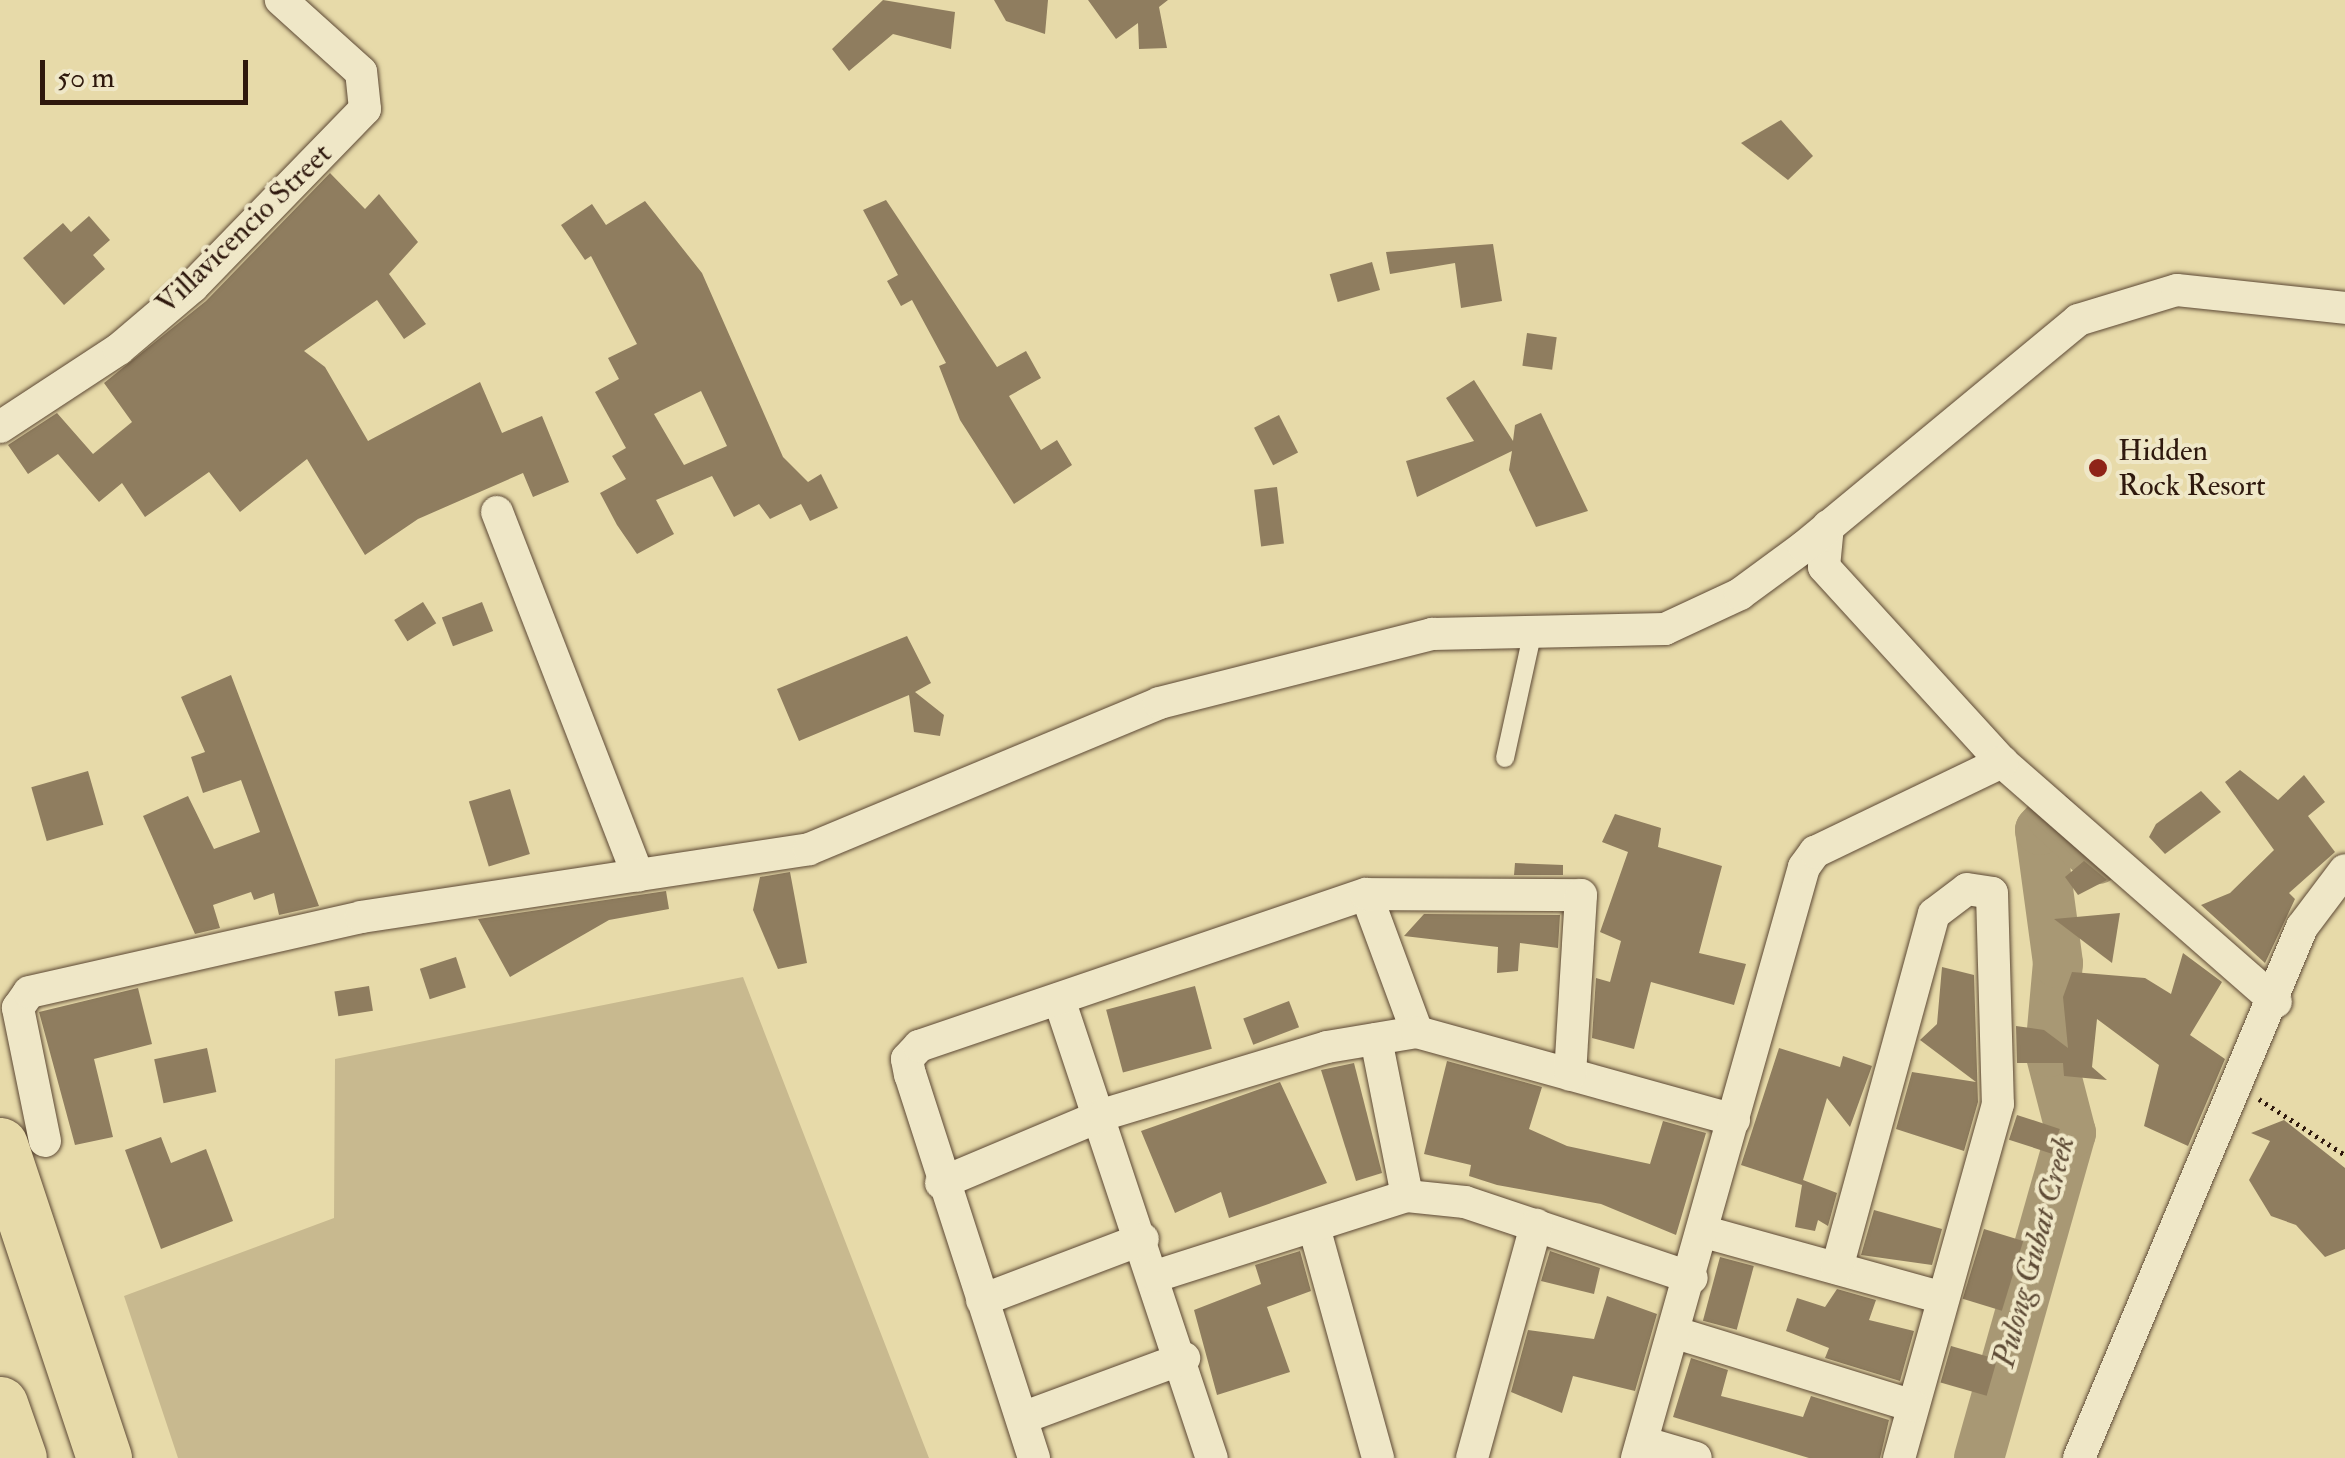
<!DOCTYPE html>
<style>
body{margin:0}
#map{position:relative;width:2345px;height:1458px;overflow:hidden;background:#e7daa9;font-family:"IM FELL Double Pica",serif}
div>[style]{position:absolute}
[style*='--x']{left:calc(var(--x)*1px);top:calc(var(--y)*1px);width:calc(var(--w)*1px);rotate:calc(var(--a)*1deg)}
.green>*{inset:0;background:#c8b98f}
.river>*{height:50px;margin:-25px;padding:0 25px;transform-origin:25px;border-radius:25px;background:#a89874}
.building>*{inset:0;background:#8f7d5f;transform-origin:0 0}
.path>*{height:5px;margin-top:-2.5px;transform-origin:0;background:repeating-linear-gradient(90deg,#2f190e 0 2.5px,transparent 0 7.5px)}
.roads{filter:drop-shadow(0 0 2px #5d4935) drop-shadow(0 0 2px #5d4935)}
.lane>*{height:18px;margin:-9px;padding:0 9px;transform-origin:9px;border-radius:9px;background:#efe7c7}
.street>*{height:32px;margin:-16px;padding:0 16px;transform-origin:16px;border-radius:16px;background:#efe7c7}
.highway>*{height:55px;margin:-27.5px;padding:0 27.5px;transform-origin:27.5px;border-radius:27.5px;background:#e7daa9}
.dots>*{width:28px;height:28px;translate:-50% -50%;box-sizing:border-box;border:5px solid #efe7c7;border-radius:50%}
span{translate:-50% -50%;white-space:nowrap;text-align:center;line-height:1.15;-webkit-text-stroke:8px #efe7c7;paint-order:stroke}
.street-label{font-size:30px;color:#2f190e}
.poi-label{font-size:30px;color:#2f190e}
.left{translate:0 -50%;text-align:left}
.water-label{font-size:32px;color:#5f4c37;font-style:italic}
.scale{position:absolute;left:40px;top:60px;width:208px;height:45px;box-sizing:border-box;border:5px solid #2f190e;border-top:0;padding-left:12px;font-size:30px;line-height:35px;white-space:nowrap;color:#2f190e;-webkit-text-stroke:8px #efe7c7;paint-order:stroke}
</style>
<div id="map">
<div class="green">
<div style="clip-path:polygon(743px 977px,929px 1458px,178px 1458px,124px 1296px,334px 1218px,335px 1059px)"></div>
</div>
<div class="river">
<div style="--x:1979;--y:1458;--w:338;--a:-74.2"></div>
<div style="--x:2071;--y:1133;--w:84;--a:-104.5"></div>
<div style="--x:2050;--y:1052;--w:89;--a:-84.9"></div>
<div style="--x:2058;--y:963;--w:134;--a:-97.7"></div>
<div style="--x:2040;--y:830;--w:18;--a:-47"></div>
<div style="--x:2052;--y:817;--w:62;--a:43"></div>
</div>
<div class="building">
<div style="clip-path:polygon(883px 0,955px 12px,951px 49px,893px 34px,849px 71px,832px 49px)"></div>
<div style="clip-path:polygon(994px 0,1048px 0,1045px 34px,1006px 21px)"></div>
<div style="clip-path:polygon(1088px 0,1168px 0,1159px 7px,1167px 48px,1139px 49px,1138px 23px,1116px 39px)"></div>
<div style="clip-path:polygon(1781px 120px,1813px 156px,1788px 180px,1741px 143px)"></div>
<div style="clip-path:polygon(330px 173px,365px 209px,379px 194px,418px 242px,389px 274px,426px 324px,404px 339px,377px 300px,304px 351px,325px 367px,368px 441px,480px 382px,502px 433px,542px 416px,569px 482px,533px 497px,523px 473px,418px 519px,365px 555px,307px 459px,240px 512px,209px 472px,145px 517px,122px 483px,99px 502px,58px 454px,28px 474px,8px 445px,57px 413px,93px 454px,132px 422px,104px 383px,206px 301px)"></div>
<div style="clip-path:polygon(886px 200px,997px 367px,1026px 351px,1041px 378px,1009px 396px,1041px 450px,1057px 440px,1072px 465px,1014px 504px,960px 420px,939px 366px,946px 363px,912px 300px,901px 306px,887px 281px,898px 275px,863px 210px)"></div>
<div style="clip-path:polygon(evenodd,645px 201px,702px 273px,783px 457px,808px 482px,821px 474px,838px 508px,810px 521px,801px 504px,770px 519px,759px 504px,734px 517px,712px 476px,656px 500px,674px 534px,637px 554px,617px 525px,600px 493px,626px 479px,612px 456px,626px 448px,595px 392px,619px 379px,608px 358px,637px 344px,591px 256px,585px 260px,561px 225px,592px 204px,606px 225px,645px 201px,701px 391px,727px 446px,684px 465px,654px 414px,701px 391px)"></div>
<div style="clip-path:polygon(89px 216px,110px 240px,93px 255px,105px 269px,64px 305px,23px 258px,63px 223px,71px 232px)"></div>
<div style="clip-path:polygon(1493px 244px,1502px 301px,1461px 308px,1455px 263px,1390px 274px,1386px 252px)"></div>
<div style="left:1372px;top:262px;width:29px;height:44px;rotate:74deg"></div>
<div style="left:1527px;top:333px;width:30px;height:33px;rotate:8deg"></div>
<div style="clip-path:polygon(1474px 380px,1513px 441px,1515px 425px,1541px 413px,1588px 511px,1536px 527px,1509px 470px,1512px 451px,1417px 497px,1406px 461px,1474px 441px,1446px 398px)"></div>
<div style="left:1279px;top:415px;width:42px;height:28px;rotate:63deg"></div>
<div style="left:1277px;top:487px;width:57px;height:23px;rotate:83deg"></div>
<div style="left:423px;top:602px;width:25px;height:34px;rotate:58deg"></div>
<div style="left:482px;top:602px;width:31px;height:43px;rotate:69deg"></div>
<div style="clip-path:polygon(907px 636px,931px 683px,915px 692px,944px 715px,940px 736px,914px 732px,909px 695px,799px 741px,777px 689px)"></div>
<div style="clip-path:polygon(231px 675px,319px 906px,279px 915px,274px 893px,254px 900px,251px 892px,213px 905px,220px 928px,195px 934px,143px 816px,188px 796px,214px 849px,260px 832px,241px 780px,203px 793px,191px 757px,205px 752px,181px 697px)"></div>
<div style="clip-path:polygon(2240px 770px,2278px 800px,2304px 775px,2325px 802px,2308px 816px,2335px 852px,2289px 893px,2295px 899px,2265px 963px,2201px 905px,2230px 893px,2274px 850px,2225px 782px)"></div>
<div style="left:88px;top:771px;width:56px;height:59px;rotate:74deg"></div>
<div style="left:510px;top:789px;width:68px;height:43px;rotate:73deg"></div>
<div style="clip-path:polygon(2201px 791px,2221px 812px,2165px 854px,2149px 837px,2156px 824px)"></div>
<div style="clip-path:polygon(1615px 814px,1661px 828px,1658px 847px,1722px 866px,1699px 953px,1746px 964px,1734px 1005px,1651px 982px,1634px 1049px,1592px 1038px,1596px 978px,1610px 982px,1621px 941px,1600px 932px,1628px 852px,1602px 842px)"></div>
<div style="clip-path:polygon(2084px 861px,2107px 880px,2078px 895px,2065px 877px)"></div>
<div style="clip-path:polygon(1515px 863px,1563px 865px,1563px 875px,1514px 875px)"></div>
<div style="clip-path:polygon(790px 872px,807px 963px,778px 969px,753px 910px,760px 877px)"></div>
<div style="clip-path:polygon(666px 891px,669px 909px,609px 920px,510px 977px,478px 919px)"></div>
<div style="clip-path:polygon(2120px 913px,2112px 963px,2054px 919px)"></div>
<div style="clip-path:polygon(1424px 914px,1560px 915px,1558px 948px,1520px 943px,1518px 971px,1497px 973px,1498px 947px,1404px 936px)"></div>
<div style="clip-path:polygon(2183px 953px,2222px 982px,2190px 1035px,2225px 1059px,2188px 1146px,2144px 1126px,2159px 1065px,2097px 1019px,2092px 1067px,2107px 1080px,2064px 1076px,2063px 1063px,2017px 1063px,2016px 1026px,2044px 1030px,2068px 1048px,2063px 997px,2072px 972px,2145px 978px,2171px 994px)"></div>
<div style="left:456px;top:957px;width:32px;height:38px;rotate:72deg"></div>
<div style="clip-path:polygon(1942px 967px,1974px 975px,1978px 1102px,1964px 1151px,1896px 1129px,1912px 1072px,1976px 1082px,1920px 1040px,1937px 1024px)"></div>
<div style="left:369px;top:986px;width:25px;height:35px;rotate:81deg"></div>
<div style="left:1195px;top:986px;width:65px;height:92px;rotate:75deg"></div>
<div style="clip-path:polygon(138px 988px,152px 1044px,94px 1059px,113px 1137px,75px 1145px,39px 1012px)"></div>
<div style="left:1289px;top:1001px;width:28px;height:49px;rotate:69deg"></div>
<div style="left:207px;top:1048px;width:45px;height:54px;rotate:78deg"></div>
<div style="clip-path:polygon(1779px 1048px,1840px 1067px,1843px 1056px,1872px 1066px,1850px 1127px,1827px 1098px,1803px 1180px,1837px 1193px,1828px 1226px,1818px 1220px,1815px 1231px,1795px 1227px,1802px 1185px,1741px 1165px)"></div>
<div style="clip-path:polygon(1447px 1061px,1542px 1087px,1529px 1129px,1567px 1146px,1650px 1164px,1663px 1121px,1706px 1133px,1676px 1235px,1601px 1204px,1497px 1185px,1469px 1176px,1471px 1165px,1424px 1154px)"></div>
<div style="clip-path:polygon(1354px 1063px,1382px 1173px,1356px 1181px,1321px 1070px)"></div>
<div style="clip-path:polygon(1280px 1082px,1327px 1183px,1229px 1218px,1221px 1192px,1175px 1213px,1141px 1131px)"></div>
<div style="left:2017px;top:1115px;width:45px;height:26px;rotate:18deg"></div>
<div style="clip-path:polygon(2284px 1120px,2345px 1168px,2345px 1249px,2325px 1257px,2296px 1225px,2271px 1216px,2249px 1180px,2270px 1141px,2251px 1133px)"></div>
<div style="clip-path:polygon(161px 1137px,171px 1163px,206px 1149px,233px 1221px,161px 1249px,125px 1150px)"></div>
<div style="clip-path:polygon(1874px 1210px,1942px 1229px,1932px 1265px,1861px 1255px)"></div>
<div style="left:1984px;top:1229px;width:41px;height:73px;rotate:17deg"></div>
<div style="clip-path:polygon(1300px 1251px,1311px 1291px,1267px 1307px,1290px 1372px,1217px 1395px,1194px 1310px,1261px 1284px,1255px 1265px)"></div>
<div style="clip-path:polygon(1550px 1251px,1600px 1268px,1594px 1294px,1541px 1281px)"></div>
<div style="left:1720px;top:1257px;width:35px;height:66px;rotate:15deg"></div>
<div style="clip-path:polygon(1837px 1289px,1876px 1300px,1869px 1320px,1914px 1331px,1900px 1381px,1825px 1358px,1829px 1348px,1786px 1331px,1797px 1298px,1825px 1307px)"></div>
<div style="clip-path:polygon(1607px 1296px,1657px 1314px,1635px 1391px,1573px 1376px,1562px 1413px,1511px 1392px,1528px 1330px,1594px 1339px)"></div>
<div style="left:1951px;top:1346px;width:48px;height:38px;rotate:16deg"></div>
<div style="clip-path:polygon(1691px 1358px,1728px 1370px,1721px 1396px,1803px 1417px,1811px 1396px,1889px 1420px,1880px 1458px,1809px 1458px,1673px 1417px)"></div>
</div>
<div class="path">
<div style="--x:2259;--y:1099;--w:103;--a:33.1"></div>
</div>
<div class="roads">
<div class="lane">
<div style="--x:1505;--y:758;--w:130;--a:-77.6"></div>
</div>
<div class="street">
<div style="--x:0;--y:427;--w:142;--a:-33.2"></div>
<div style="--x:119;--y:349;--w:96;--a:-40.3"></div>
<div style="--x:192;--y:287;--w:248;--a:-45.8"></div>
<div style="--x:365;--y:109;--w:37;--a:-96"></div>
<div style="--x:361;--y:72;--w:108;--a:-138"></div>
<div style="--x:497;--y:512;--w:390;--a:68.8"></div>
<div style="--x:1828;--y:526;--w:41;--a:95.6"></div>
<div style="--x:1824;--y:567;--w:264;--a:47.6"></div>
<div style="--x:2002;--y:762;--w:364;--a:41.2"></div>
<div style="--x:1366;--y:894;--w:147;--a:69.7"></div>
<div style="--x:1059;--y:999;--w:484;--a:71.6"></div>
<div style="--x:1376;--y:1039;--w:160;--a:78.8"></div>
<div style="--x:45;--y:1141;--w:136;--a:-101.5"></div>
<div style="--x:18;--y:1008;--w:19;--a:-55"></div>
<div style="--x:29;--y:992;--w:340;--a:-12.7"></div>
<div style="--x:361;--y:917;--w:453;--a:-8.6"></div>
<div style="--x:809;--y:849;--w:379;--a:-22.6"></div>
<div style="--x:1159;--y:703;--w:282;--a:-14.2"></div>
<div style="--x:1432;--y:634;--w:233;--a:-1.2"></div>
<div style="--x:1665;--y:629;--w:83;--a:-25"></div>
<div style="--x:1740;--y:594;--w:79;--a:-36.3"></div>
<div style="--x:1804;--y:547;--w:356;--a:-39.6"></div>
<div style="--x:2078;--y:320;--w:103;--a:-16.9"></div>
<div style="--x:2177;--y:290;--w:169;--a:6.1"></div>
<div style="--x:941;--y:1183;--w:178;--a:-22.8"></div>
<div style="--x:1105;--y:1114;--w:232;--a:-16.8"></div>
<div style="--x:1327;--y:1047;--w:91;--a:-9.5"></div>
<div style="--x:1417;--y:1032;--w:329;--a:15.5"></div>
<div style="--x:1314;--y:1227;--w:240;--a:74.5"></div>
<div style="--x:1705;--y:1232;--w:247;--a:15.5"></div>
<div style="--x:1837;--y:1268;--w:367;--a:-74.7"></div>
<div style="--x:1934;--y:914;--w:41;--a:-37.1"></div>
<div style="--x:1967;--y:889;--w:25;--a:9"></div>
<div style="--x:1992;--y:893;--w:211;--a:88.4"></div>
<div style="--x:1998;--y:1104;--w:368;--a:105.6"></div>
<div style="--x:1156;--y:1276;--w:263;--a:-17.7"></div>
<div style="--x:1407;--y:1196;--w:58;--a:5.9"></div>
<div style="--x:1465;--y:1202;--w:239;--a:18.5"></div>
<div style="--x:982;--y:1300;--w:172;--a:-20.8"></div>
<div style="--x:1676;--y:1333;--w:248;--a:17.1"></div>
<div style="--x:1022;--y:1418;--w:173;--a:-20.3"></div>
<div style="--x:1642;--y:1442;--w:56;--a:16.5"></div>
<div style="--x:1034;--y:1458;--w:403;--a:-107.9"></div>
<div style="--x:910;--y:1075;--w:16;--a:-101"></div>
<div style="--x:907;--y:1059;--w:18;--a:-47"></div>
<div style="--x:919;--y:1046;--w:472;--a:-18.8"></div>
<div style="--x:1366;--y:894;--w:215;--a:0.3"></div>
<div style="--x:1581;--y:895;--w:180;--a:93.5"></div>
<div style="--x:1472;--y:1458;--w:242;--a:-74.6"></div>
<div style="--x:1637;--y:1458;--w:614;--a:-74.22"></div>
<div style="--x:1804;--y:867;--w:19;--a:-54"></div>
<div style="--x:1815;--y:852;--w:208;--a:-25.7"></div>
<div style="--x:2079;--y:1458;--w:576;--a:-67.22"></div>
<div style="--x:2302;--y:927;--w:71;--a:-53"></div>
</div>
<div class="highway">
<div style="--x:0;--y:1145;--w:330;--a:71.6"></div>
<div style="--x:0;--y:1404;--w:57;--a:70.6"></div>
</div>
</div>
<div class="dots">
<div style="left:2098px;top:468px;background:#8f2418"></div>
</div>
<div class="street-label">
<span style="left:244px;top:229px;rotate:-44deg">Villavicencio Street</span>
</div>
<div class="poi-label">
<span class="left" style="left:2118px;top:468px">Hidden<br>Rock Resort</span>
</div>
<div class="water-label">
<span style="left:2034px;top:1252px;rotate:-75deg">Pulong Gubat Creek</span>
</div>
<div class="scale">50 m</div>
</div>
